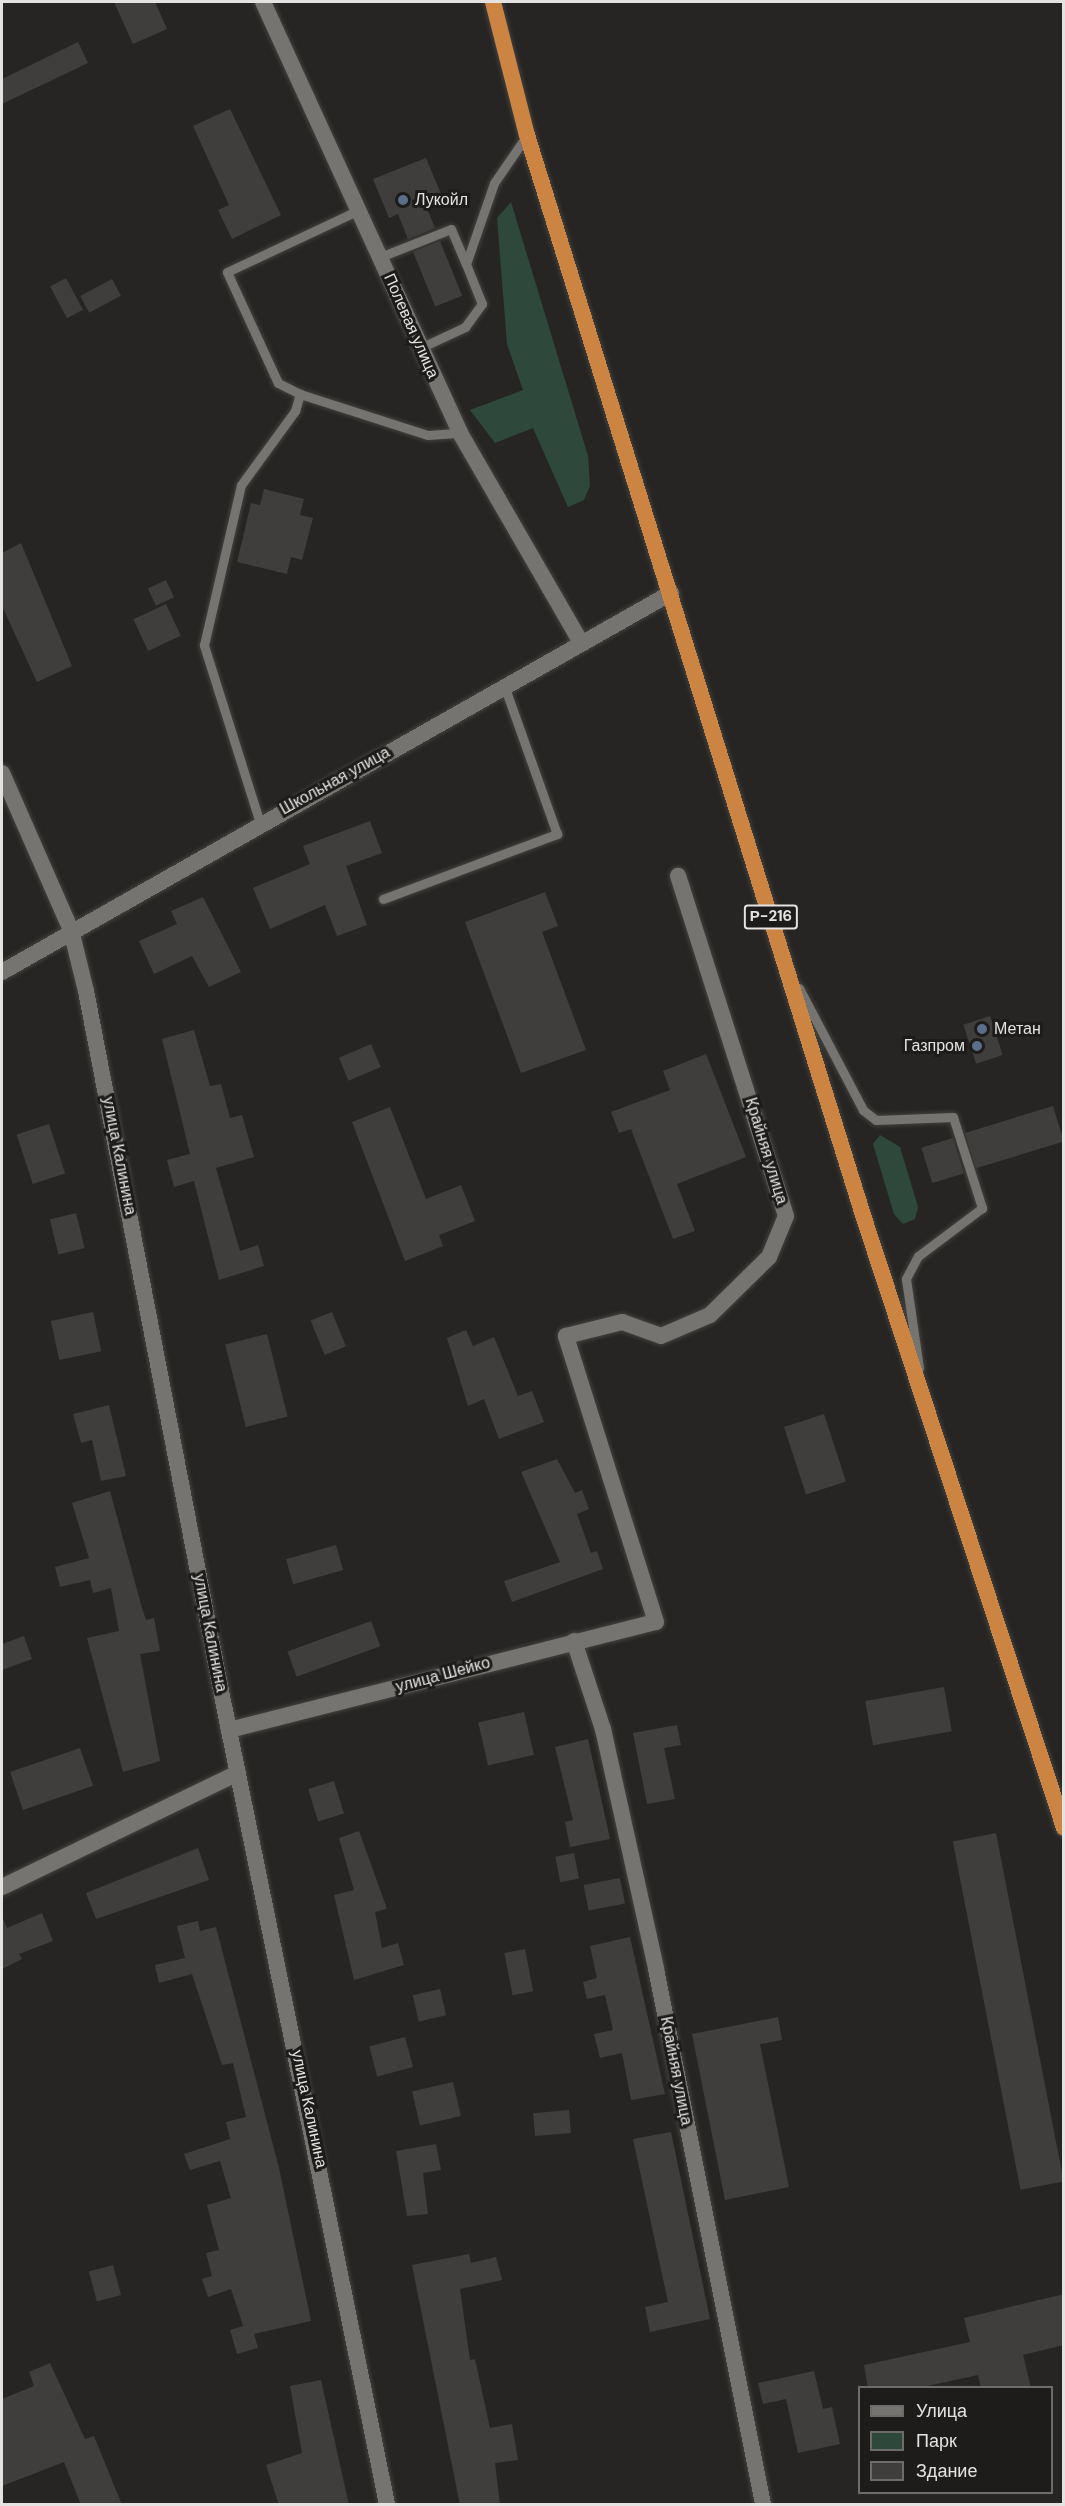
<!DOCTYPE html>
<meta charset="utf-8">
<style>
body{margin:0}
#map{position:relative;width:1065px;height:2506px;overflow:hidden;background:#272523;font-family:"DM Sans",sans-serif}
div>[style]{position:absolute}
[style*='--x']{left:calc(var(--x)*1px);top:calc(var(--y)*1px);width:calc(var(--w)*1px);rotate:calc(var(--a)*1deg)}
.green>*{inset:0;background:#2e493c}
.building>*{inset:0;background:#403e3c;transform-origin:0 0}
.roads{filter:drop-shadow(0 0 2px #434240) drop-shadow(0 0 2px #434240)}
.service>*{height:9px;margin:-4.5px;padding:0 4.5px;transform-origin:4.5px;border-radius:4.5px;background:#767471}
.minor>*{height:16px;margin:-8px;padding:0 8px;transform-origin:8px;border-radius:8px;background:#767471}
.tertiary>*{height:16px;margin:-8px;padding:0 8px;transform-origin:8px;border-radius:8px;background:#767471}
.trunk>*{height:16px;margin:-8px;padding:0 8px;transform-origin:8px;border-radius:8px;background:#cc8442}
.dots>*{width:16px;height:16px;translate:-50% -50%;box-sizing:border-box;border:3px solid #1e1c1a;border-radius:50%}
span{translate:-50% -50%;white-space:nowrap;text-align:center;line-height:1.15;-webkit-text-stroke:6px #1e1c1a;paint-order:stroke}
.shield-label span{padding:2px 4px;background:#1e1c1a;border:2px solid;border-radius:4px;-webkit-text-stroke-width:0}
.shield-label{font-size:15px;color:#e4e3e1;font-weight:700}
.poi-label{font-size:16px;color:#e4e3e1}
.left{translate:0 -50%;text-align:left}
.right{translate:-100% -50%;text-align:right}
.street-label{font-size:16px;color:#e4e3e1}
.frame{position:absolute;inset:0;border:3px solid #e4e3e1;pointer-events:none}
.legend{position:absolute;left:858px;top:2386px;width:195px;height:108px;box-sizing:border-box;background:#1e1c1a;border:2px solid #6d6c6a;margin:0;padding:8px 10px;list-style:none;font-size:18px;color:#e4e3e1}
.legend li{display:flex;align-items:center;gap:12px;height:30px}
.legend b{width:30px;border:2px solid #6d6c6a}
</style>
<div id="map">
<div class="green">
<div style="clip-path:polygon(511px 202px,588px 456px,590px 486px,584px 500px,568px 507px,533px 428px,495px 443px,470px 410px,523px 390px,507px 344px,497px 218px)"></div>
<div style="clip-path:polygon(880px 1135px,900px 1147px,918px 1207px,915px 1219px,903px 1224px,894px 1214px,873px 1144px)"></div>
</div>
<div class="building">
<div style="clip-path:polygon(114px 2px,155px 2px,167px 29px,133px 44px)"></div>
<div style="clip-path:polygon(78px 42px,88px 63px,2px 104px,2px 79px)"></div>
<div style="clip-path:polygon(230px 109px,281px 215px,232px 239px,218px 210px,229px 205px,193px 126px)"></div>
<div style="clip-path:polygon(426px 158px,442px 196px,425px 203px,435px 228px,408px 239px,398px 214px,389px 218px,373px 179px)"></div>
<div style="left:440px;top:241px;width:59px;height:29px;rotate:68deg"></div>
<div style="left:66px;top:278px;width:36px;height:18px;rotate:62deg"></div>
<div style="left:112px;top:279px;width:19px;height:36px;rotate:62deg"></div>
<div style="clip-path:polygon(264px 489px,304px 499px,300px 515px,313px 518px,302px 560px,291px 557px,287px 574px,237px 562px,251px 503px,260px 505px)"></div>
<div style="clip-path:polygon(21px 543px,72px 666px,37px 682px,2px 606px,2px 553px)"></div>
<div style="left:166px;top:580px;width:19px;height:20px;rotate:65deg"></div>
<div style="left:166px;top:604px;width:35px;height:36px;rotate:65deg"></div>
<div style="clip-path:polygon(370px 821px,382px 853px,346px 866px,367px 925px,337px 936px,325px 905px,270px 929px,253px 888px,310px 864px,303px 846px)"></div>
<div style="clip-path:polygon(545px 892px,558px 926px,542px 932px,586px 1050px,521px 1073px,465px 922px)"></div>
<div style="clip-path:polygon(203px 897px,241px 972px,209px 987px,192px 956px,154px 974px,139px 941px,177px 924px,171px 911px)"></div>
<div style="left:990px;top:1016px;width:41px;height:28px;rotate:72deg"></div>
<div style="clip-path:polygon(194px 1030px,210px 1086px,221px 1084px,230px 1118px,242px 1115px,254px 1157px,216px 1168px,240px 1251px,258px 1245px,264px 1266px,219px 1280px,194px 1181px,174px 1187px,167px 1160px,190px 1154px,162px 1039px)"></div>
<div style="left:371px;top:1044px;width:25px;height:35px;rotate:67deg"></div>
<div style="clip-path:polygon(706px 1054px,746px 1157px,677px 1184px,695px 1231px,673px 1239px,631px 1129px,619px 1133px,611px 1112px,670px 1090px,663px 1071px)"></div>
<div style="left:1053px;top:1106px;width:37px;height:92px;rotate:73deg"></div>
<div style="clip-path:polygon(390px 1107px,426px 1199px,461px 1185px,475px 1221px,439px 1235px,443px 1246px,405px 1261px,352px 1122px)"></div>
<div style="left:49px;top:1124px;width:52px;height:34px;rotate:72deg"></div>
<div style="left:953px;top:1138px;width:37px;height:33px;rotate:73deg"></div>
<div style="left:76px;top:1213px;width:36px;height:27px;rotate:76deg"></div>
<div style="left:93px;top:1312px;width:40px;height:43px;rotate:78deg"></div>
<div style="left:332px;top:1312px;width:37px;height:23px;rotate:68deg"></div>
<div style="clip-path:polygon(466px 1330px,473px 1346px,494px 1337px,518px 1396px,532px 1391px,544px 1422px,499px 1439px,484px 1399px,468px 1406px,447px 1338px)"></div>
<div style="left:267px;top:1334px;width:85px;height:43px;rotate:76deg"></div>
<div style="clip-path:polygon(109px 1405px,126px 1476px,101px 1481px,92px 1440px,81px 1443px,73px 1414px)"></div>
<div style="left:824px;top:1414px;width:71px;height:42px;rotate:72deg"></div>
<div style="clip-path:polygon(557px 1459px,575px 1493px,582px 1490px,589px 1509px,577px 1514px,591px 1553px,597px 1551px,603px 1569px,512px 1602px,504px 1581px,560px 1562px,521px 1472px)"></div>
<div style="clip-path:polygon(110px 1491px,142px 1608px,146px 1620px,154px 1618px,160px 1651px,140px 1654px,160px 1761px,123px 1772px,87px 1638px,119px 1631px,111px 1588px,93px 1593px,90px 1580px,60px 1587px,55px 1567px,89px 1558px,72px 1503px)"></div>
<div style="left:336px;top:1545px;width:26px;height:52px;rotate:74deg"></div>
<div style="left:371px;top:1621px;width:27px;height:89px;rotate:70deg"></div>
<div style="clip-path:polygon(24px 1636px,32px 1659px,2px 1670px,2px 1644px)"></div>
<div style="left:944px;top:1687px;width:45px;height:80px;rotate:80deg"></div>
<div style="left:524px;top:1712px;width:44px;height:47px;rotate:77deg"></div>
<div style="clip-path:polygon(677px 1725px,681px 1745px,664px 1748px,675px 1799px,647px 1804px,633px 1733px)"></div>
<div style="clip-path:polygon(588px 1739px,610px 1839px,570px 1847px,565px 1822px,573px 1820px,555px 1747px)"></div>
<div style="left:80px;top:1748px;width:40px;height:74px;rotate:71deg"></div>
<div style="left:334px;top:1781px;width:34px;height:27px;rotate:73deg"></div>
<div style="clip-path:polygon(359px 1831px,387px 1909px,375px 1912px,382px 1948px,398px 1943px,404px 1965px,354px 1980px,334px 1895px,354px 1890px,339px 1838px)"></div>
<div style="left:996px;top:1833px;width:355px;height:44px;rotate:79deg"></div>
<div style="clip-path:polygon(198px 1848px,209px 1880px,96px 1919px,86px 1893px)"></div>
<div style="left:574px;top:1853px;width:26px;height:19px;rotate:79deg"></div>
<div style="left:620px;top:1878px;width:26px;height:37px;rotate:79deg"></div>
<div style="clip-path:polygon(42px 1913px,53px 1941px,19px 1954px,22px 1959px,2px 1969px,2px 1916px,7px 1928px)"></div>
<div style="clip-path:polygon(198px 1921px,200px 1931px,216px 1927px,279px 2168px,311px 2321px,254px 2334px,258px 2348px,237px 2354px,230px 2330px,243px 2326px,231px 2289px,208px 2297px,202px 2279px,212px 2276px,206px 2253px,219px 2250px,207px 2205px,231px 2198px,220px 2161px,190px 2170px,184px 2154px,230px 2139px,226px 2122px,246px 2117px,233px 2063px,222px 2065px,192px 1974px,159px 1983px,155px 1965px,185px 1958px,177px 1926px)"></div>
<div style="clip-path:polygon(630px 1937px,665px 2094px,631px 2100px,622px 2053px,600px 2058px,594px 2034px,613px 2030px,605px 1995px,587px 1999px,583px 1982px,597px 1978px,590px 1946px)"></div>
<div style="left:525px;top:1949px;width:43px;height:21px;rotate:79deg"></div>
<div style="left:440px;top:1989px;width:27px;height:28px;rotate:77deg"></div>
<div style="clip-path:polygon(778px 2017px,782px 2040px,760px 2044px,789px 2187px,725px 2200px,692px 2034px)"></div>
<div style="left:405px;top:2037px;width:31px;height:37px;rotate:75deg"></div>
<div style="left:453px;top:2082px;width:35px;height:42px;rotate:77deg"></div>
<div style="left:569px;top:2110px;width:23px;height:36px;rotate:85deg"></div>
<div style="clip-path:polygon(671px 2132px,710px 2319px,650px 2332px,645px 2307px,668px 2302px,633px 2139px)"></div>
<div style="clip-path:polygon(436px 2144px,441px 2170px,423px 2173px,428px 2214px,407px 2216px,396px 2151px)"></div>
<div style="clip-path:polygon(469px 2254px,471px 2263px,496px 2257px,502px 2280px,460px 2289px,470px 2360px,475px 2359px,490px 2428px,512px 2424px,518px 2460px,495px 2463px,500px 2505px,460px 2505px,412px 2265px)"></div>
<div style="left:113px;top:2265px;width:31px;height:25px;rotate:75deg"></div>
<div style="clip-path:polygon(1064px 2294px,1064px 2345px,1023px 2355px,1031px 2388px,981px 2388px,978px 2375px,918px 2388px,868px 2388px,864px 2365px,970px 2342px,964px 2318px)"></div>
<div style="clip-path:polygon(50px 2363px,85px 2439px,94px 2436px,122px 2505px,81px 2505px,64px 2462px,2px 2486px,2px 2399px,34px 2386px,29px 2372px)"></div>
<div style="clip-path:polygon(814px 2371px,823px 2409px,832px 2407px,840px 2444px,798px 2453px,786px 2399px,763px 2404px,758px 2383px)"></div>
<div style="clip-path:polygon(321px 2380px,349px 2505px,279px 2505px,266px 2465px,302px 2453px,290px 2386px)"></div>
</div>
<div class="roads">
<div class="service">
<div style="--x:380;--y:257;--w:76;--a:-21.5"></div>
<div style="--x:451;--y:229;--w:38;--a:67"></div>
<div style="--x:420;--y:348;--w:50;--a:-25"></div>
<div style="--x:465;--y:327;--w:29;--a:-54"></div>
<div style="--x:482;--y:304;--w:43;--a:-111.8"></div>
<div style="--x:466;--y:264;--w:86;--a:-70.9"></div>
<div style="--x:494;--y:183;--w:58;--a:-55.5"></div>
<div style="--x:300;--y:394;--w:25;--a:-153"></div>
<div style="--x:278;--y:383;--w:122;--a:-114.7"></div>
<div style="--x:227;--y:272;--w:146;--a:-25.2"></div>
<div style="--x:260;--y:823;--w:187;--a:-107.5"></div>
<div style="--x:204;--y:645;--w:164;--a:-77"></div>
<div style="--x:241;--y:485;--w:92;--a:-53.9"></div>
<div style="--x:295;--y:411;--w:18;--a:-74"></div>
<div style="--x:300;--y:394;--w:134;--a:17.8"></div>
<div style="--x:428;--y:435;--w:32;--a:-4"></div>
<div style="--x:383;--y:899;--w:186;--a:-20.5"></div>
<div style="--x:557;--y:834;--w:158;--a:-109.6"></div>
<div style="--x:799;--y:988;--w:138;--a:62.3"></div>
<div style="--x:863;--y:1110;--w:16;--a:38"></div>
<div style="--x:876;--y:1120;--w:77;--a:-2.2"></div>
<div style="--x:953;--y:1117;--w:96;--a:72.3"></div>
<div style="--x:982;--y:1208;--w:80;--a:143.1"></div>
<div style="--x:918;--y:1256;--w:26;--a:118"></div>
<div style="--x:906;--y:1279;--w:90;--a:81.7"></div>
</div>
<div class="minor">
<div style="--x:263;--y:2;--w:474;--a:65.4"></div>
<div style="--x:460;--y:433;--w:240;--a:60"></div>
<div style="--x:2;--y:773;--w:171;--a:66.3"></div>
<div style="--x:71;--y:930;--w:63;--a:76.2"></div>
<div style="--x:86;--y:991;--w:718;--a:79.08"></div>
<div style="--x:222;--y:1696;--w:825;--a:78.46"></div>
<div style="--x:574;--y:1641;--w:93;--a:71.8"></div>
<div style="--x:603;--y:1729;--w:246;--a:77.5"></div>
<div style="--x:656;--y:1969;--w:546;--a:78.69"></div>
<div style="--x:229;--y:1730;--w:440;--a:-14.2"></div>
<div style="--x:656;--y:1622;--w:300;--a:-107.5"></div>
<div style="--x:566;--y:1336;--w:58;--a:-14"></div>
<div style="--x:622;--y:1322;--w:41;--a:19.7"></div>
<div style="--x:661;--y:1336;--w:53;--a:-23.2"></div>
<div style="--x:710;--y:1315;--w:83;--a:-44.5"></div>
<div style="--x:769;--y:1257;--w:44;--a:-67.5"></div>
<div style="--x:786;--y:1216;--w:357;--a:-107.6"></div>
<div style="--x:2;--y:1887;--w:262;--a:-25.8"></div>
</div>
<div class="tertiary">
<div style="--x:2;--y:972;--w:769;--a:-29.53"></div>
</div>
<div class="trunk">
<div style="--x:493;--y:2;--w:137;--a:75.7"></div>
<div style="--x:527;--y:135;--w:1128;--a:72.72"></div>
<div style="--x:862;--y:1212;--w:648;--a:71.84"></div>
</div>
</div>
<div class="dots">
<div style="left:403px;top:200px;background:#5c6f8a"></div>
<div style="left:982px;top:1029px;background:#5c6f8a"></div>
<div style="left:977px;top:1046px;background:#5c6f8a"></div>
</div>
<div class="shield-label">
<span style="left:771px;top:917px">Р-216</span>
</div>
<div class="poi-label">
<span class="left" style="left:415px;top:200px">Лукойл</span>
<span class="left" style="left:994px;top:1029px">Метан</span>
<span class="right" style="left:965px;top:1046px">Газпром</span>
</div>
<div class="street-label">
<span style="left:411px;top:326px;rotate:66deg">Полевая улица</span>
<span style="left:335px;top:781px;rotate:-29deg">Школьная улица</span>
<span style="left:766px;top:1151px;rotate:73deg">Крайняя улица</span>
<span style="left:119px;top:1156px;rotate:79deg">улица Калинина</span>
<span style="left:210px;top:1633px;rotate:79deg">улица Калинина</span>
<span style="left:443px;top:1675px;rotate:-15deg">улица Шейко</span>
<span style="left:676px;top:2071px;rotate:79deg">Крайняя улица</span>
<span style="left:309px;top:2109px;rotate:78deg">улица Калинина</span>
</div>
<div class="frame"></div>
<ul class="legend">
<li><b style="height:8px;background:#767471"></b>Улица</li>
<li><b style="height:16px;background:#2e493c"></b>Парк</li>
<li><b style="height:16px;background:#403e3c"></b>Здание</li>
</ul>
</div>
